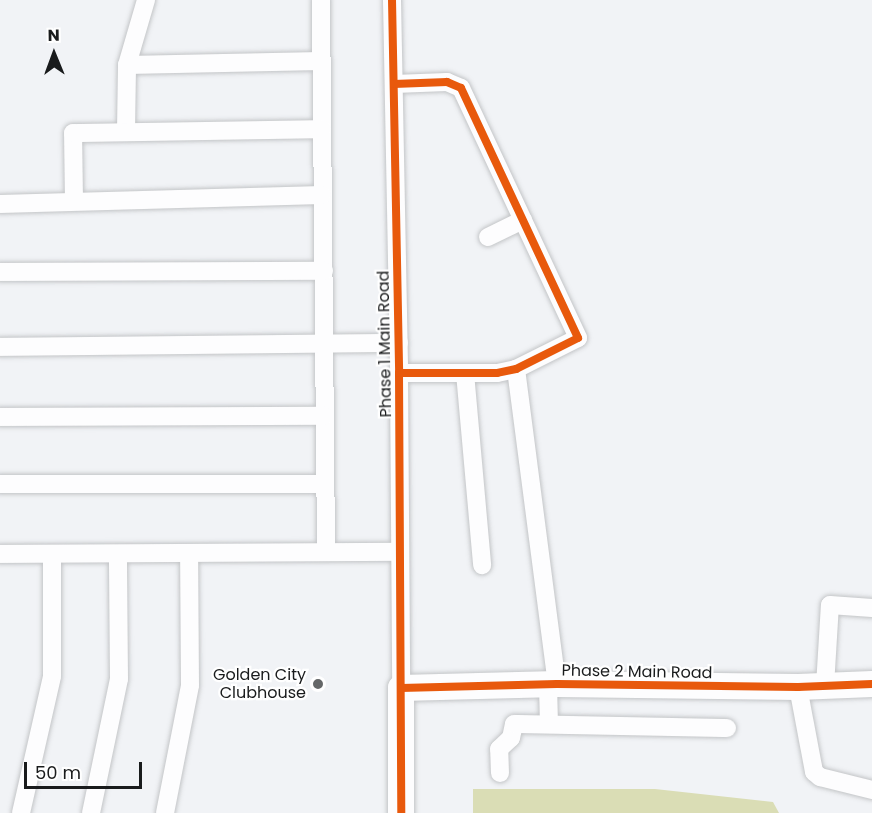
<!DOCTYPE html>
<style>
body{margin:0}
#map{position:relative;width:872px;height:813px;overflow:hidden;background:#f1f3f6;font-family:Poppins,sans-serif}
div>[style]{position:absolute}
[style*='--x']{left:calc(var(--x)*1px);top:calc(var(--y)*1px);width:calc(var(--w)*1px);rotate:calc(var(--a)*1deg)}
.green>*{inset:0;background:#daddb5}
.roads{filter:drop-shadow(0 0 2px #c3c5c7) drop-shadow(0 0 2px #c3c5c7)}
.street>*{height:18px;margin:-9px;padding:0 9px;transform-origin:9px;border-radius:9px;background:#fdfdfe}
.secondary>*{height:26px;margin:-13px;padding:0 13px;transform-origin:13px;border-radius:13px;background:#fdfdfe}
.cycleway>*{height:8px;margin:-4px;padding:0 4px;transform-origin:4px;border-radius:4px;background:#e8590c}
.dots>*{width:16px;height:16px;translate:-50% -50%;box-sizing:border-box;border:3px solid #fff;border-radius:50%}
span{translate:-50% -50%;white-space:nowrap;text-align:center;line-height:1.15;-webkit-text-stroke:4.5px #fff;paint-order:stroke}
.street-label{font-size:16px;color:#191b1c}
.poi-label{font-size:16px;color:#191b1c}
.right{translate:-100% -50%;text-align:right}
.north{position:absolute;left:24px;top:24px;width:60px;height:60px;-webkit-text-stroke:4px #fff;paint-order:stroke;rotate:359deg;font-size:16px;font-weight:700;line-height:24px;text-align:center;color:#191b1c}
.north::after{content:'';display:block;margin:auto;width:21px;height:27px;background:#191b1c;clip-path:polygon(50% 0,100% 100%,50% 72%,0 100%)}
.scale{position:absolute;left:24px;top:762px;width:118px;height:27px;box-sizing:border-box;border:3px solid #191b1c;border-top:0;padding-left:8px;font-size:18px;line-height:21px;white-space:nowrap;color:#191b1c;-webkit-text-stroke:4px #fff;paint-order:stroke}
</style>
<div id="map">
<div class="green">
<div style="clip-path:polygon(473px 789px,655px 789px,773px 802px,779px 813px,473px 813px)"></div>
</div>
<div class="roads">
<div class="street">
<div style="--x:321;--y:0;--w:552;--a:89.48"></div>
<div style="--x:392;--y:0;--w:373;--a:88.9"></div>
<div style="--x:399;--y:373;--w:315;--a:89.6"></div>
<div style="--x:127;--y:65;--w:194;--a:-1.2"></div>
<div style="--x:394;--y:84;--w:53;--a:-2.2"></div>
<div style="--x:447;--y:82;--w:15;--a:23"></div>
<div style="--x:461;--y:88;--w:276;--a:64.9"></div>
<div style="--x:578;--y:338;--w:69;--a:153.4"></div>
<div style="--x:516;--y:369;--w:19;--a:168"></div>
<div style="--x:497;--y:373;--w:98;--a:180"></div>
<div style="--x:126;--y:131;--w:66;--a:-89.1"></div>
<div style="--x:127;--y:65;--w:68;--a:-73.7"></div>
<div style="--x:74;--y:201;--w:68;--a:-90.8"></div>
<div style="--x:73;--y:133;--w:249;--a:-0.9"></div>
<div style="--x:0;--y:204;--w:322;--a:-1.6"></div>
<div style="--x:488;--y:237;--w:39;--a:-26"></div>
<div style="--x:0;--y:272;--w:324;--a:-0.2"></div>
<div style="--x:0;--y:347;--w:399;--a:-0.6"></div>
<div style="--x:516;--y:369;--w:318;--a:82.6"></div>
<div style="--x:465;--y:373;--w:193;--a:84.9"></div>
<div style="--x:0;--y:417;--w:324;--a:-0.2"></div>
<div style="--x:0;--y:484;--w:324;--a:0"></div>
<div style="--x:0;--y:554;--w:399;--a:-0.3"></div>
<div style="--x:548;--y:684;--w:40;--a:88.6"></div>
<div style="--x:825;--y:686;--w:81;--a:-86.5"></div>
<div style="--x:830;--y:605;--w:42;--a:4.1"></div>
<div style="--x:798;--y:687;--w:86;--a:79.3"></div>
<div style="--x:814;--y:772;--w:8;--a:40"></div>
<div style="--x:820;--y:777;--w:54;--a:14"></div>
<div style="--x:500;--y:773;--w:24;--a:-92"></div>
<div style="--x:499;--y:749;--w:16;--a:-43"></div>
<div style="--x:511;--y:738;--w:14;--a:-78"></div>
<div style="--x:514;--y:724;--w:213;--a:1.1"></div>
<div style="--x:21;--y:813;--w:140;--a:-77.2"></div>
<div style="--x:52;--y:676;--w:122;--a:-90"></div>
<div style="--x:91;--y:813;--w:137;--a:-78.2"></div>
<div style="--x:119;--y:679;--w:125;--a:-90.5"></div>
<div style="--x:165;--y:813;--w:130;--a:-78.9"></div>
<div style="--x:190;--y:685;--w:132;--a:-90.4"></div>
</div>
<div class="secondary">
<div style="--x:401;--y:813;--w:125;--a:-90"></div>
<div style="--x:401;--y:688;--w:156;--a:-1.5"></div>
<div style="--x:557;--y:684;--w:241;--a:0.7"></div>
<div style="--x:798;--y:687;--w:74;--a:-2.3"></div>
</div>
</div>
<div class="cycleway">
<div style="--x:392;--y:0;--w:373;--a:88.9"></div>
<div style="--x:399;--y:373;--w:440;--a:89.7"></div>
<div style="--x:394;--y:84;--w:53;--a:-2.2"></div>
<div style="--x:447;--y:82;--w:15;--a:23"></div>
<div style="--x:461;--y:88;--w:276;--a:64.9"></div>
<div style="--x:578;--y:338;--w:69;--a:153.4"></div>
<div style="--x:516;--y:369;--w:19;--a:168"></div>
<div style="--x:497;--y:373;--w:98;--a:180"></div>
<div style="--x:401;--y:688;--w:156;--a:-1.5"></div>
<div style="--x:557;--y:684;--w:241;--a:0.7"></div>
<div style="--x:798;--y:687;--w:74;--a:-2.3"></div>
</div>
<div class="dots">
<div style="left:318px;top:684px;background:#656768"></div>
</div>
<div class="street-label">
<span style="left:385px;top:344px;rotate:-91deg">Phase 1 Main Road</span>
<span style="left:637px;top:672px;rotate:1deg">Phase 2 Main Road</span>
</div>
<div class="poi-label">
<span class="right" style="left:306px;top:684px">Golden City<br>Clubhouse</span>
</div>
<div class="north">N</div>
<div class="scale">50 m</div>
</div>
